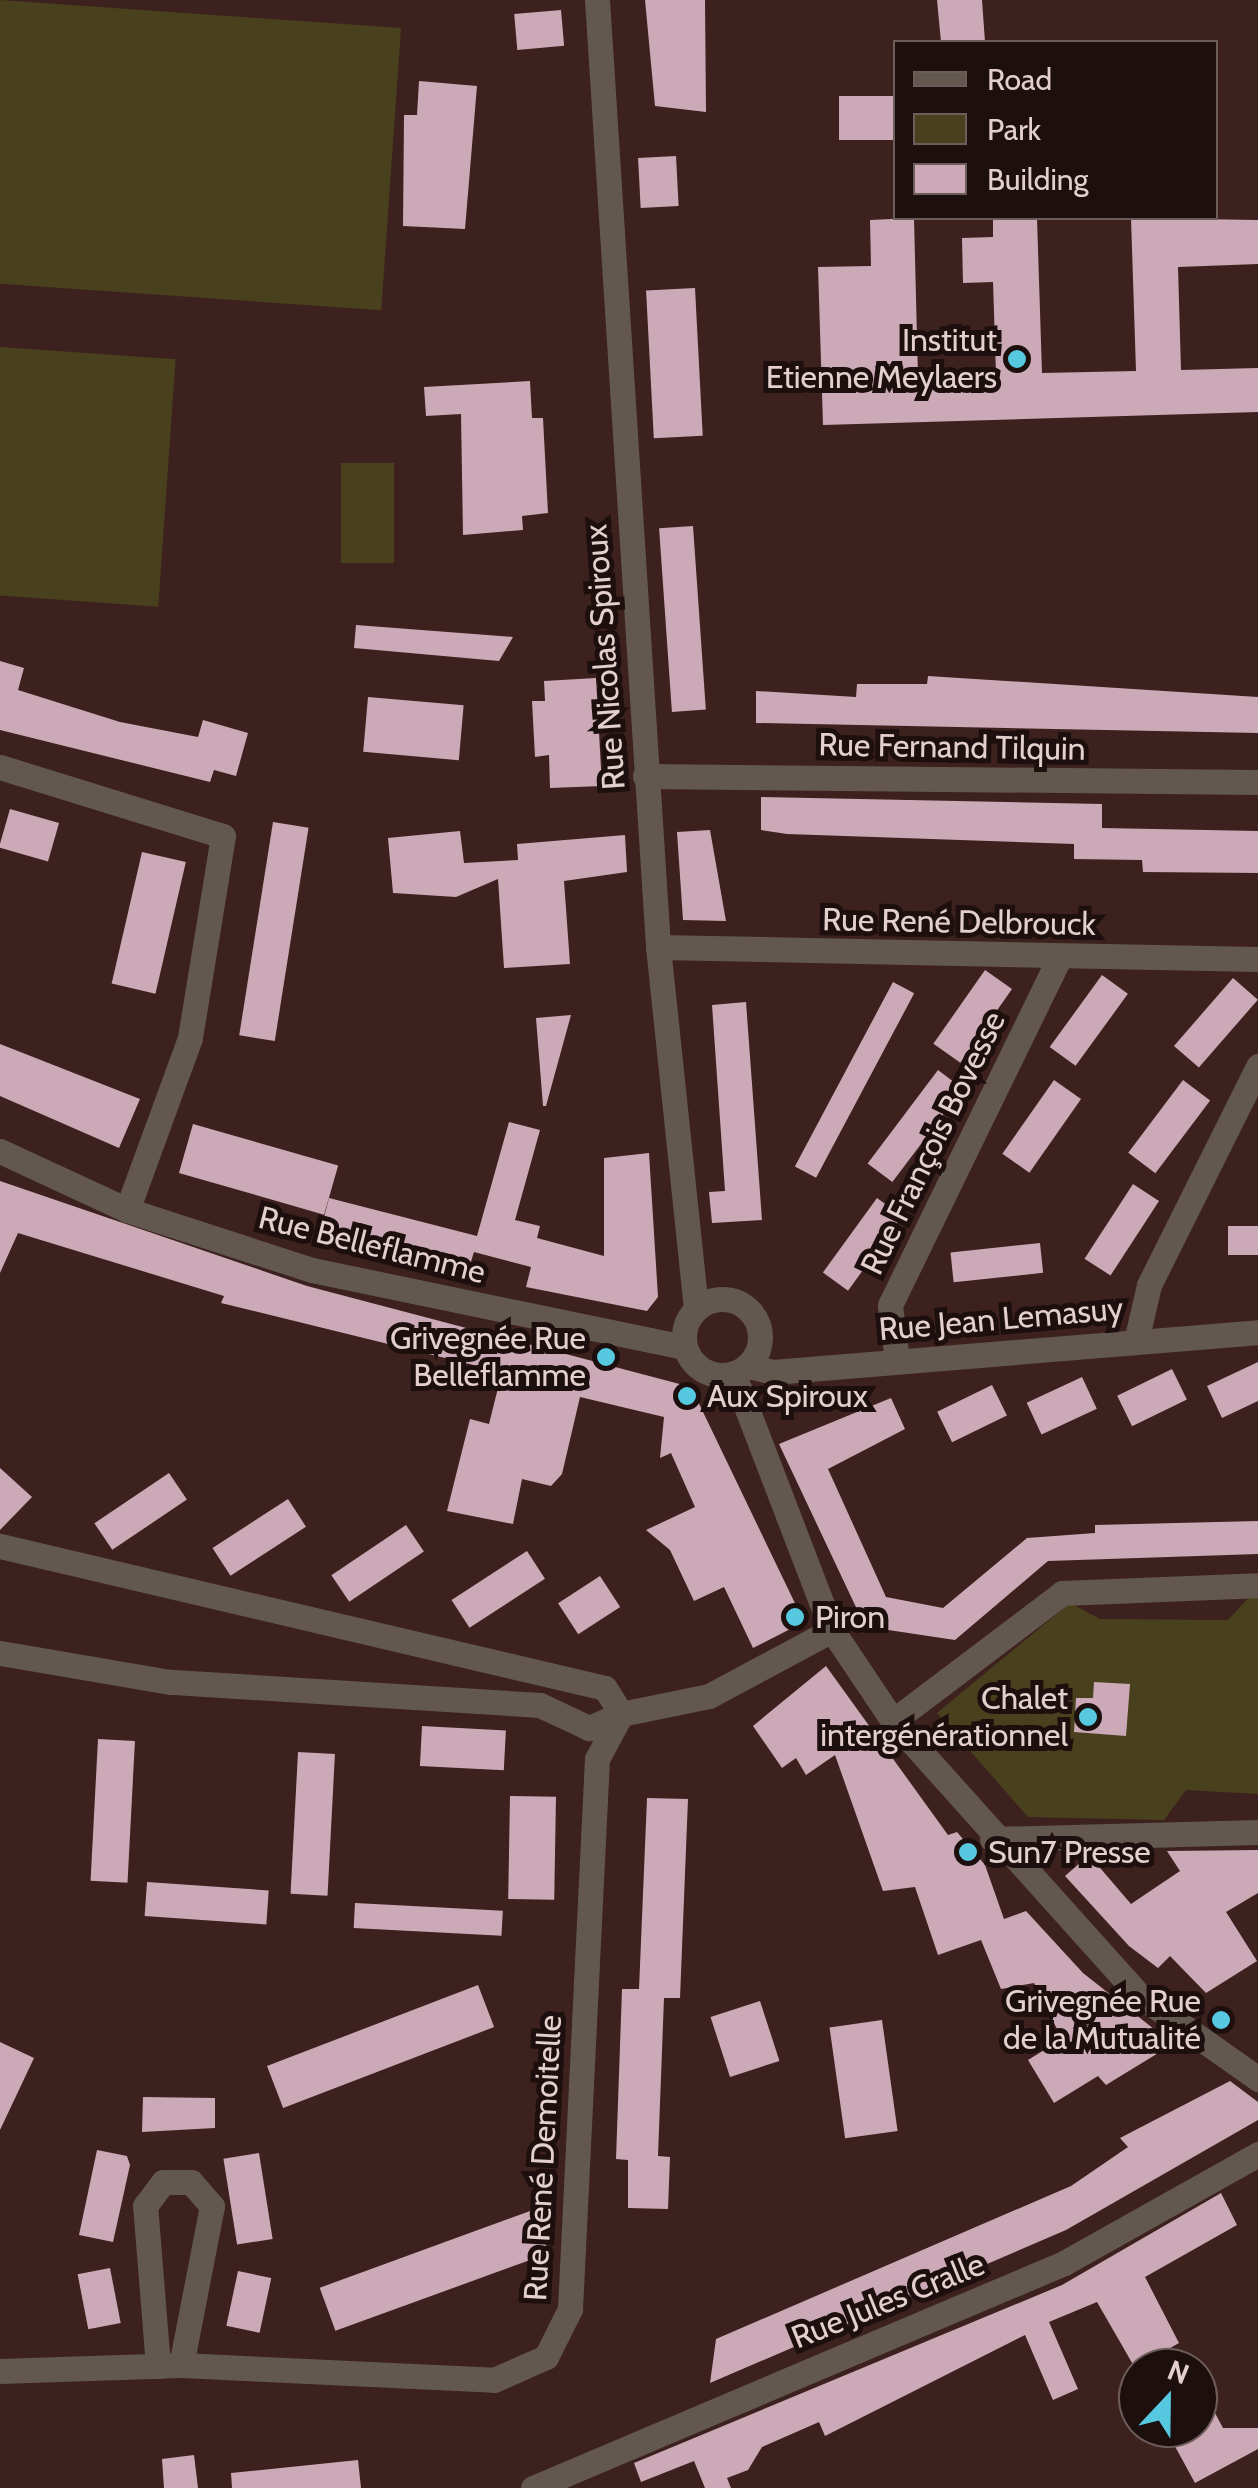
<!DOCTYPE html>
<meta charset="utf-8">
<style>
body{margin:0}
#map{position:relative;width:1258px;height:2488px;overflow:hidden;background:#3d211e;font-family:Cabin,sans-serif}
div>[style]{position:absolute}
[style*='--x']{left:calc(var(--x)*1px);top:calc(var(--y)*1px);width:calc(var(--w)*1px);rotate:calc(var(--a)*1deg)}
.green>*{inset:0;background:#49401d;transform-origin:0 0}
.building>*{inset:0;background:#cca9b7;transform-origin:0 0}
.minor>*{height:25px;margin:-12.5px;padding:0 12.5px;transform-origin:12.5px;border-radius:12.5px;background:#63584f}
.minor>.ring{margin:-12.5px;padding:0;box-sizing:content-box;background:none;border:25px solid #63584f;border-radius:50%}
.dots>*{width:28px;height:28px;translate:-50% -50%;box-sizing:border-box;border:5px solid #1c0f0d;border-radius:50%}
span{translate:-50% -50%;white-space:nowrap;text-align:center;line-height:1.15;-webkit-text-stroke:10px #1c0f0d;paint-order:stroke}
.poi-label{font-size:32px;color:#e3cfcd}
.right{translate:-100% -50%;text-align:right}
.left{translate:0 -50%;text-align:left}
.street-label{font-size:32px;color:#e3cfcd}
.legend{position:absolute;left:893px;top:40px;width:325px;height:180px;box-sizing:border-box;background:#1c0f0d;border:2px solid #6c5c5a;margin:0;padding:12px 18px;list-style:none;font-size:30px;color:#e3cfcd}
.legend li{display:flex;align-items:center;gap:20px;height:50px}
.legend b{width:50px;border:2px solid #6c5c5a}
.north{position:absolute;left:1118px;top:2348px;width:100px;height:100px;box-sizing:border-box;background:#1c0f0d;border:2px solid #6c5c5a;border-radius:50%;rotate:22deg;font-size:28px;font-weight:700;line-height:40px;text-align:center;color:#e3cfcd}
.north::after{content:'';display:block;margin:auto;width:35px;height:45px;background:#56c9e1;clip-path:polygon(50% 0,100% 100%,50% 72%,0 100%)}
</style>
<div id="map">
<div class="green">
<div style="left:0;top:0;width:402px;height:283px;rotate:4deg"></div>
<div style="left:0;top:347px;width:176px;height:248px;rotate:4deg"></div>
<div style="left:341px;top:463px;width:53px;height:100px"></div>
<div style="clip-path:polygon(1250px 1596px,1258px 1596px,1258px 1794px,1186px 1790px,1164px 1820px,1028px 1817px,937px 1713px,1070px 1603px,1100px 1619px,1228px 1620px)"></div>
</div>
<div class="building">
<div style="clip-path:polygon(645px 0,705px 0,706px 112px,655px 106px)"></div>
<div style="clip-path:polygon(937px 0,982px 0,985px 42px,941px 42px)"></div>
<div style="left:561px;top:10px;width:36px;height:47px;rotate:85deg"></div>
<div style="clip-path:polygon(419px 81px,477px 86px,465px 229px,403px 226px,404px 115px,417px 115px)"></div>
<div style="left:896px;top:96px;width:44px;height:57px;rotate:90deg"></div>
<div style="left:676px;top:156px;width:50px;height:38px;rotate:87deg"></div>
<div style="clip-path:polygon(914px 218px,918px 377px,996px 374px,993px 282px,963px 283px,962px 238px,993px 237px,993px 218px,1037px 218px,1042px 373px,1136px 371px,1131px 218px,1258px 220px,1258px 264px,1178px 267px,1181px 370px,1258px 368px,1258px 412px,823px 425px,818px 267px,871px 266px,870px 220px)"></div>
<div style="left:695px;top:288px;width:148px;height:49px;rotate:87deg"></div>
<div style="clip-path:polygon(530px 381px,532px 418px,543px 418px,548px 513px,522px 516px,523px 530px,463px 535px,461px 414px,426px 416px,424px 387px)"></div>
<div style="left:693px;top:526px;width:184px;height:34px;rotate:86deg"></div>
<div style="clip-path:polygon(356px 625px,513px 637px,499px 661px,354px 648px)"></div>
<div style="clip-path:polygon(0 661px,24px 668px,18px 690px,120px 722px,198px 737px,203px 720px,248px 733px,236px 776px,214px 770px,210px 782px,0 730px)"></div>
<div style="clip-path:polygon(928px 676px,1258px 697px,1258px 733px,756px 723px,756px 691px,856px 697px,857px 684px,927px 684px)"></div>
<div style="clip-path:polygon(596px 678px,602px 786px,550px 788px,549px 755px,535px 757px,532px 701px,545px 701px,544px 681px)"></div>
<div style="left:368px;top:697px;width:96px;height:55px;rotate:5deg"></div>
<div style="clip-path:polygon(761px 797px,1102px 804px,1102px 828px,1258px 831px,1258px 873px,1143px 872px,1142px 860px,1074px 859px,1074px 844px,787px 834px,761px 830px)"></div>
<div style="left:10px;top:809px;width:51px;height:40px;rotate:16deg"></div>
<div style="left:273px;top:822px;width:36px;height:216px;rotate:9deg"></div>
<div style="clip-path:polygon(710px 830px,726px 921px,683px 920px,677px 832px)"></div>
<div style="clip-path:polygon(460px 831px,464px 863px,518px 860px,517px 844px,625px 835px,627px 872px,564px 881px,570px 964px,504px 968px,498px 879px,456px 897px,393px 893px,388px 838px)"></div>
<div style="left:142px;top:852px;width:45px;height:135px;rotate:13deg"></div>
<div style="left:985px;top:970px;width:33px;height:90px;rotate:35deg"></div>
<div style="left:1102px;top:975px;width:32px;height:89px;rotate:36deg"></div>
<div style="left:1233px;top:978px;width:33px;height:90px;rotate:41deg"></div>
<div style="left:893px;top:982px;width:24px;height:209px;rotate:28deg"></div>
<div style="clip-path:polygon(746px 1002px,762px 1220px,712px 1223px,709px 1192px,725px 1191px,712px 1005px)"></div>
<div style="clip-path:polygon(571px 1015px,546px 1106px,543px 1106px,536px 1018px)"></div>
<div style="clip-path:polygon(0 1044px,140px 1099px,119px 1148px,0 1096px)"></div>
<div style="left:938px;top:1070px;width:31px;height:117px;rotate:37deg"></div>
<div style="left:1054px;top:1080px;width:33px;height:90px;rotate:35deg"></div>
<div style="left:1183px;top:1080px;width:34px;height:91px;rotate:37deg"></div>
<div style="clip-path:polygon(509px 1122px,540px 1130px,515px 1220px,540px 1226px,537px 1238px,604px 1256px,604px 1158px,649px 1153px,658px 1297px,647px 1311px,526px 1287px,531px 1267px,474px 1252px,468px 1271px,320px 1233px,329px 1198px,477px 1236px)"></div>
<div style="left:193px;top:1124px;width:151px;height:51px;rotate:16deg"></div>
<div style="clip-path:polygon(0 1181px,307px 1286px,691px 1387px,804px 1622px,753px 1648px,724px 1587px,694px 1601px,670px 1550px,646px 1530px,695px 1507px,671px 1453px,660px 1458px,664px 1417px,580px 1397px,562px 1474px,551px 1486px,522px 1479px,513px 1524px,447px 1511px,470px 1419px,489px 1424px,502px 1372px,221px 1303px,224px 1296px,18px 1233px,0 1273px)"></div>
<div style="left:1133px;top:1184px;width:31px;height:89px;rotate:33deg"></div>
<div style="left:877px;top:1198px;width:31px;height:92px;rotate:36deg"></div>
<div style="left:1258px;top:1226px;width:29px;height:30px;rotate:90deg"></div>
<div style="left:1040px;top:1243px;width:30px;height:90px;rotate:84deg"></div>
<div style="clip-path:polygon(1258px 1362px,1258px 1401px,1222px 1418px,1207px 1386px)"></div>
<div style="left:1172px;top:1369px;width:34px;height:61px;rotate:64deg"></div>
<div style="left:1082px;top:1377px;width:35px;height:61px;rotate:65deg"></div>
<div style="left:992px;top:1385px;width:34px;height:61px;rotate:64deg"></div>
<div style="clip-path:polygon(891px 1398px,905px 1429px,828px 1469px,886px 1597px,943px 1608px,1027px 1538px,1095px 1533px,1095px 1525px,1258px 1521px,1258px 1554px,1048px 1561px,955px 1640px,875px 1628px,863px 1622px,779px 1444px)"></div>
<div style="clip-path:polygon(0 1468px,32px 1497px,0 1530px)"></div>
<div style="left:169px;top:1473px;width:32px;height:90px;rotate:56deg"></div>
<div style="left:288px;top:1499px;width:33px;height:90px;rotate:57deg"></div>
<div style="left:406px;top:1525px;width:32px;height:90px;rotate:56deg"></div>
<div style="left:527px;top:1551px;width:33px;height:90px;rotate:57deg"></div>
<div style="left:600px;top:1576px;width:37px;height:50px;rotate:57deg"></div>
<div style="clip-path:polygon(826px 1666px,948px 1835px,957px 1832px,985px 1865px,1004px 1919px,1026px 1911px,1083px 1973px,1173px 2044px,1106px 2085px,1098px 2076px,1054px 2103px,1028px 2060px,1062px 2039px,1034px 1983px,1001px 1989px,981px 1940px,938px 1955px,915px 1887px,883px 1891px,835px 1755px,806px 1775px,796px 1758px,782px 1768px,753px 1726px)"></div>
<div style="clip-path:polygon(1094px 1682px,1130px 1684px,1126px 1736px,1074px 1732px,1076px 1698px,1093px 1698px)"></div>
<div style="left:422px;top:1726px;width:84px;height:40px;rotate:3deg"></div>
<div style="left:98px;top:1739px;width:37px;height:142px;rotate:3deg"></div>
<div style="left:298px;top:1752px;width:37px;height:142px;rotate:3deg"></div>
<div style="left:510px;top:1796px;width:46px;height:103px;rotate:1deg"></div>
<div style="clip-path:polygon(647px 1798px,688px 1799px,680px 1998px,664px 1998px,658px 2156px,670px 2157px,668px 2209px,628px 2208px,628px 2160px,616px 2159px,622px 1989px,639px 1989px)"></div>
<div style="clip-path:polygon(1258px 1850px,1258px 1893px,1226px 1912px,1257px 1961px,1206px 1993px,1170px 1956px,1158px 1968px,1129px 1946px,1065px 1876px,1089px 1855px,1131px 1904px,1180px 1871px,1167px 1851px)"></div>
<div style="left:147px;top:1882px;width:122px;height:34px;rotate:4deg"></div>
<div style="left:355px;top:1903px;width:148px;height:25px;rotate:3deg"></div>
<div style="left:478px;top:1985px;width:45px;height:226px;rotate:69deg"></div>
<div style="left:760px;top:2001px;width:63px;height:52px;rotate:72deg"></div>
<div style="left:882px;top:2020px;width:112px;height:53px;rotate:82deg"></div>
<div style="clip-path:polygon(0 2042px,34px 2058px,0 2130px)"></div>
<div style="clip-path:polygon(1230px 2081px,1258px 2102px,1258px 2120px,1066px 2230px,710px 2383px,716px 2339px,1071px 2186px,1128px 2147px,1120px 2138px)"></div>
<div style="clip-path:polygon(143px 2097px,215px 2098px,215px 2128px,142px 2132px)"></div>
<div style="clip-path:polygon(97px 2150px,127px 2156px,130px 2165px,113px 2242px,79px 2235px)"></div>
<div style="left:259px;top:2153px;width:87px;height:36px;rotate:81deg"></div>
<div style="clip-path:polygon(1221px 2193px,1237px 2225px,1145px 2277px,1179px 2343px,1135px 2368px,1097px 2302px,1049px 2322px,1078px 2389px,1053px 2400px,1025px 2335px,825px 2436px,819px 2422px,762px 2447px,748px 2470px,727px 2478px,731px 2488px,705px 2488px,694px 2461px,641px 2482px,634px 2463px,1062px 2285px)"></div>
<div style="left:533px;top:2210px;width:46px;height:227px;rotate:70deg"></div>
<div style="left:110px;top:2268px;width:56px;height:33px;rotate:79deg"></div>
<div style="left:238px;top:2271px;width:34px;height:56px;rotate:12deg"></div>
<div style="clip-path:polygon(1198px 2381px,1223px 2428px,1258px 2428px,1258px 2449px,1195px 2483px,1165px 2428px,1198px 2428px)"></div>
<div style="clip-path:polygon(194px 2455px,198px 2488px,164px 2488px,162px 2459px)"></div>
<div style="clip-path:polygon(358px 2460px,361px 2488px,232px 2488px,231px 2473px)"></div>
</div>
<div class="minor">
<div style="--x:597;--y:0;--w:949;--a:86.31"></div>
<div style="--x:658;--y:947;--w:363;--a:84"></div>
<div style="--x:0;--y:767;--w:233;--a:17.2"></div>
<div style="--x:223;--y:836;--w:205;--a:99.3"></div>
<div style="--x:190;--y:1038;--w:183;--a:110.1"></div>
<div style="--x:645;--y:776;--w:613;--a:0.56"></div>
<div style="--x:658;--y:947;--w:600;--a:1.15"></div>
<div style="--x:0;--y:1151;--w:140;--a:24.9"></div>
<div style="--x:127;--y:1210;--w:194;--a:18"></div>
<div style="--x:312;--y:1270;--w:380;--a:11.7"></div>
<div class="ring" style="left:684px;top:1299px;width:51px;height:51px"></div>
<div style="--x:1136;--y:1341;--w:57;--a:-76.9"></div>
<div style="--x:1149;--y:1285;--w:245;--a:-63.5"></div>
<div style="--x:897;--y:1360;--w:55;--a:-97.3"></div>
<div style="--x:890;--y:1305;--w:386;--a:-64"></div>
<div style="--x:749;--y:1366;--w:25;--a:14"></div>
<div style="--x:773;--y:1372;--w:487;--a:-4.7"></div>
<div style="--x:734;--y:1375;--w:273;--a:69"></div>
<div style="--x:832;--y:1630;--w:110;--a:56.2"></div>
<div style="--x:893;--y:1721;--w:368;--a:48.1"></div>
<div style="--x:1139;--y:1995;--w:146;--a:35.2"></div>
<div style="--x:0;--y:1546;--w:621;--a:13.21"></div>
<div style="--x:605;--y:1688;--w:31;--a:58"></div>
<div style="--x:621;--y:1714;--w:35;--a:156"></div>
<div style="--x:589;--y:1728;--w:54;--a:-154.9"></div>
<div style="--x:540;--y:1705;--w:371;--a:-176.4"></div>
<div style="--x:170;--y:1682;--w:172;--a:-170.3"></div>
<div style="--x:893;--y:1721;--w:212;--a:-37.1"></div>
<div style="--x:1062;--y:1593;--w:196;--a:-2.3"></div>
<div style="--x:992;--y:1839;--w:266;--a:-1.5"></div>
<div style="--x:158;--y:2366;--w:161;--a:-94.6"></div>
<div style="--x:145;--y:2206;--w:30;--a:-53"></div>
<div style="--x:163;--y:2182;--w:28;--a:0"></div>
<div style="--x:191;--y:2182;--w:32;--a:49"></div>
<div style="--x:212;--y:2206;--w:162;--a:101"></div>
<div style="--x:0;--y:2371;--w:181;--a:-1.9"></div>
<div style="--x:181;--y:2365;--w:313;--a:2.7"></div>
<div style="--x:494;--y:2380;--w:57;--a:-23.9"></div>
<div style="--x:546;--y:2357;--w:54;--a:-63.4"></div>
<div style="--x:570;--y:2309;--w:551;--a:-87.19"></div>
<div style="--x:597;--y:1759;--w:51;--a:-61.9"></div>
<div style="--x:621;--y:1714;--w:90;--a:-11.6"></div>
<div style="--x:709;--y:1696;--w:140;--a:-28.2"></div>
<div style="--x:533;--y:2488;--w:577;--a:-22.96"></div>
<div style="--x:1064;--y:2263;--w:223;--a:-29.3"></div>
</div>
<div class="dots">
<div style="left:1017px;top:359px;background:#56c9e1"></div>
<div style="left:606px;top:1357px;background:#56c9e1"></div>
<div style="left:687px;top:1396px;background:#56c9e1"></div>
<div style="left:795px;top:1617px;background:#56c9e1"></div>
<div style="left:1088px;top:1717px;background:#56c9e1"></div>
<div style="left:968px;top:1852px;background:#56c9e1"></div>
<div style="left:1221px;top:2020px;background:#56c9e1"></div>
</div>
<div class="poi-label">
<span class="right" style="left:997px;top:359px">Institut<br>Etienne Meylaers</span>
<span class="right" style="left:586px;top:1357px">Grivegnée Rue<br>Belleflamme</span>
<span class="left" style="left:707px;top:1396px">Aux Spiroux</span>
<span class="left" style="left:815px;top:1617px">Piron</span>
<span class="right" style="left:1068px;top:1717px">Chalet<br>intergénérationnel</span>
<span class="left" style="left:988px;top:1852px">Sun7 Presse</span>
<span class="right" style="left:1201px;top:2020px">Grivegnée Rue<br>de la Mutualité</span>
</div>
<div class="street-label">
<span style="left:605px;top:657px;rotate:-94deg">Rue Nicolas Spiroux</span>
<span style="left:952px;top:747px;rotate:1deg">Rue Fernand Tilquin</span>
<span style="left:959px;top:922px;rotate:1deg">Rue René Delbrouck</span>
<span style="left:933px;top:1143px;rotate:-64deg">Rue François Bovesse</span>
<span style="left:372px;top:1245px;rotate:14deg">Rue Belleflamme</span>
<span style="left:1001px;top:1319px;rotate:-5deg">Rue Jean Lemasuy</span>
<span style="left:543px;top:2158px;rotate:-87deg">Rue René Demoitelle</span>
<span style="left:888px;top:2301px;rotate:-22deg">Rue Jules Cralle</span>
</div>
<ul class="legend">
<li><b style="height:12px;background:#63584f"></b>Road</li>
<li><b style="height:28px;background:#49401d"></b>Park</li>
<li><b style="height:28px;background:#cca9b7"></b>Building</li>
</ul>
<div class="north">N</div>
</div>
